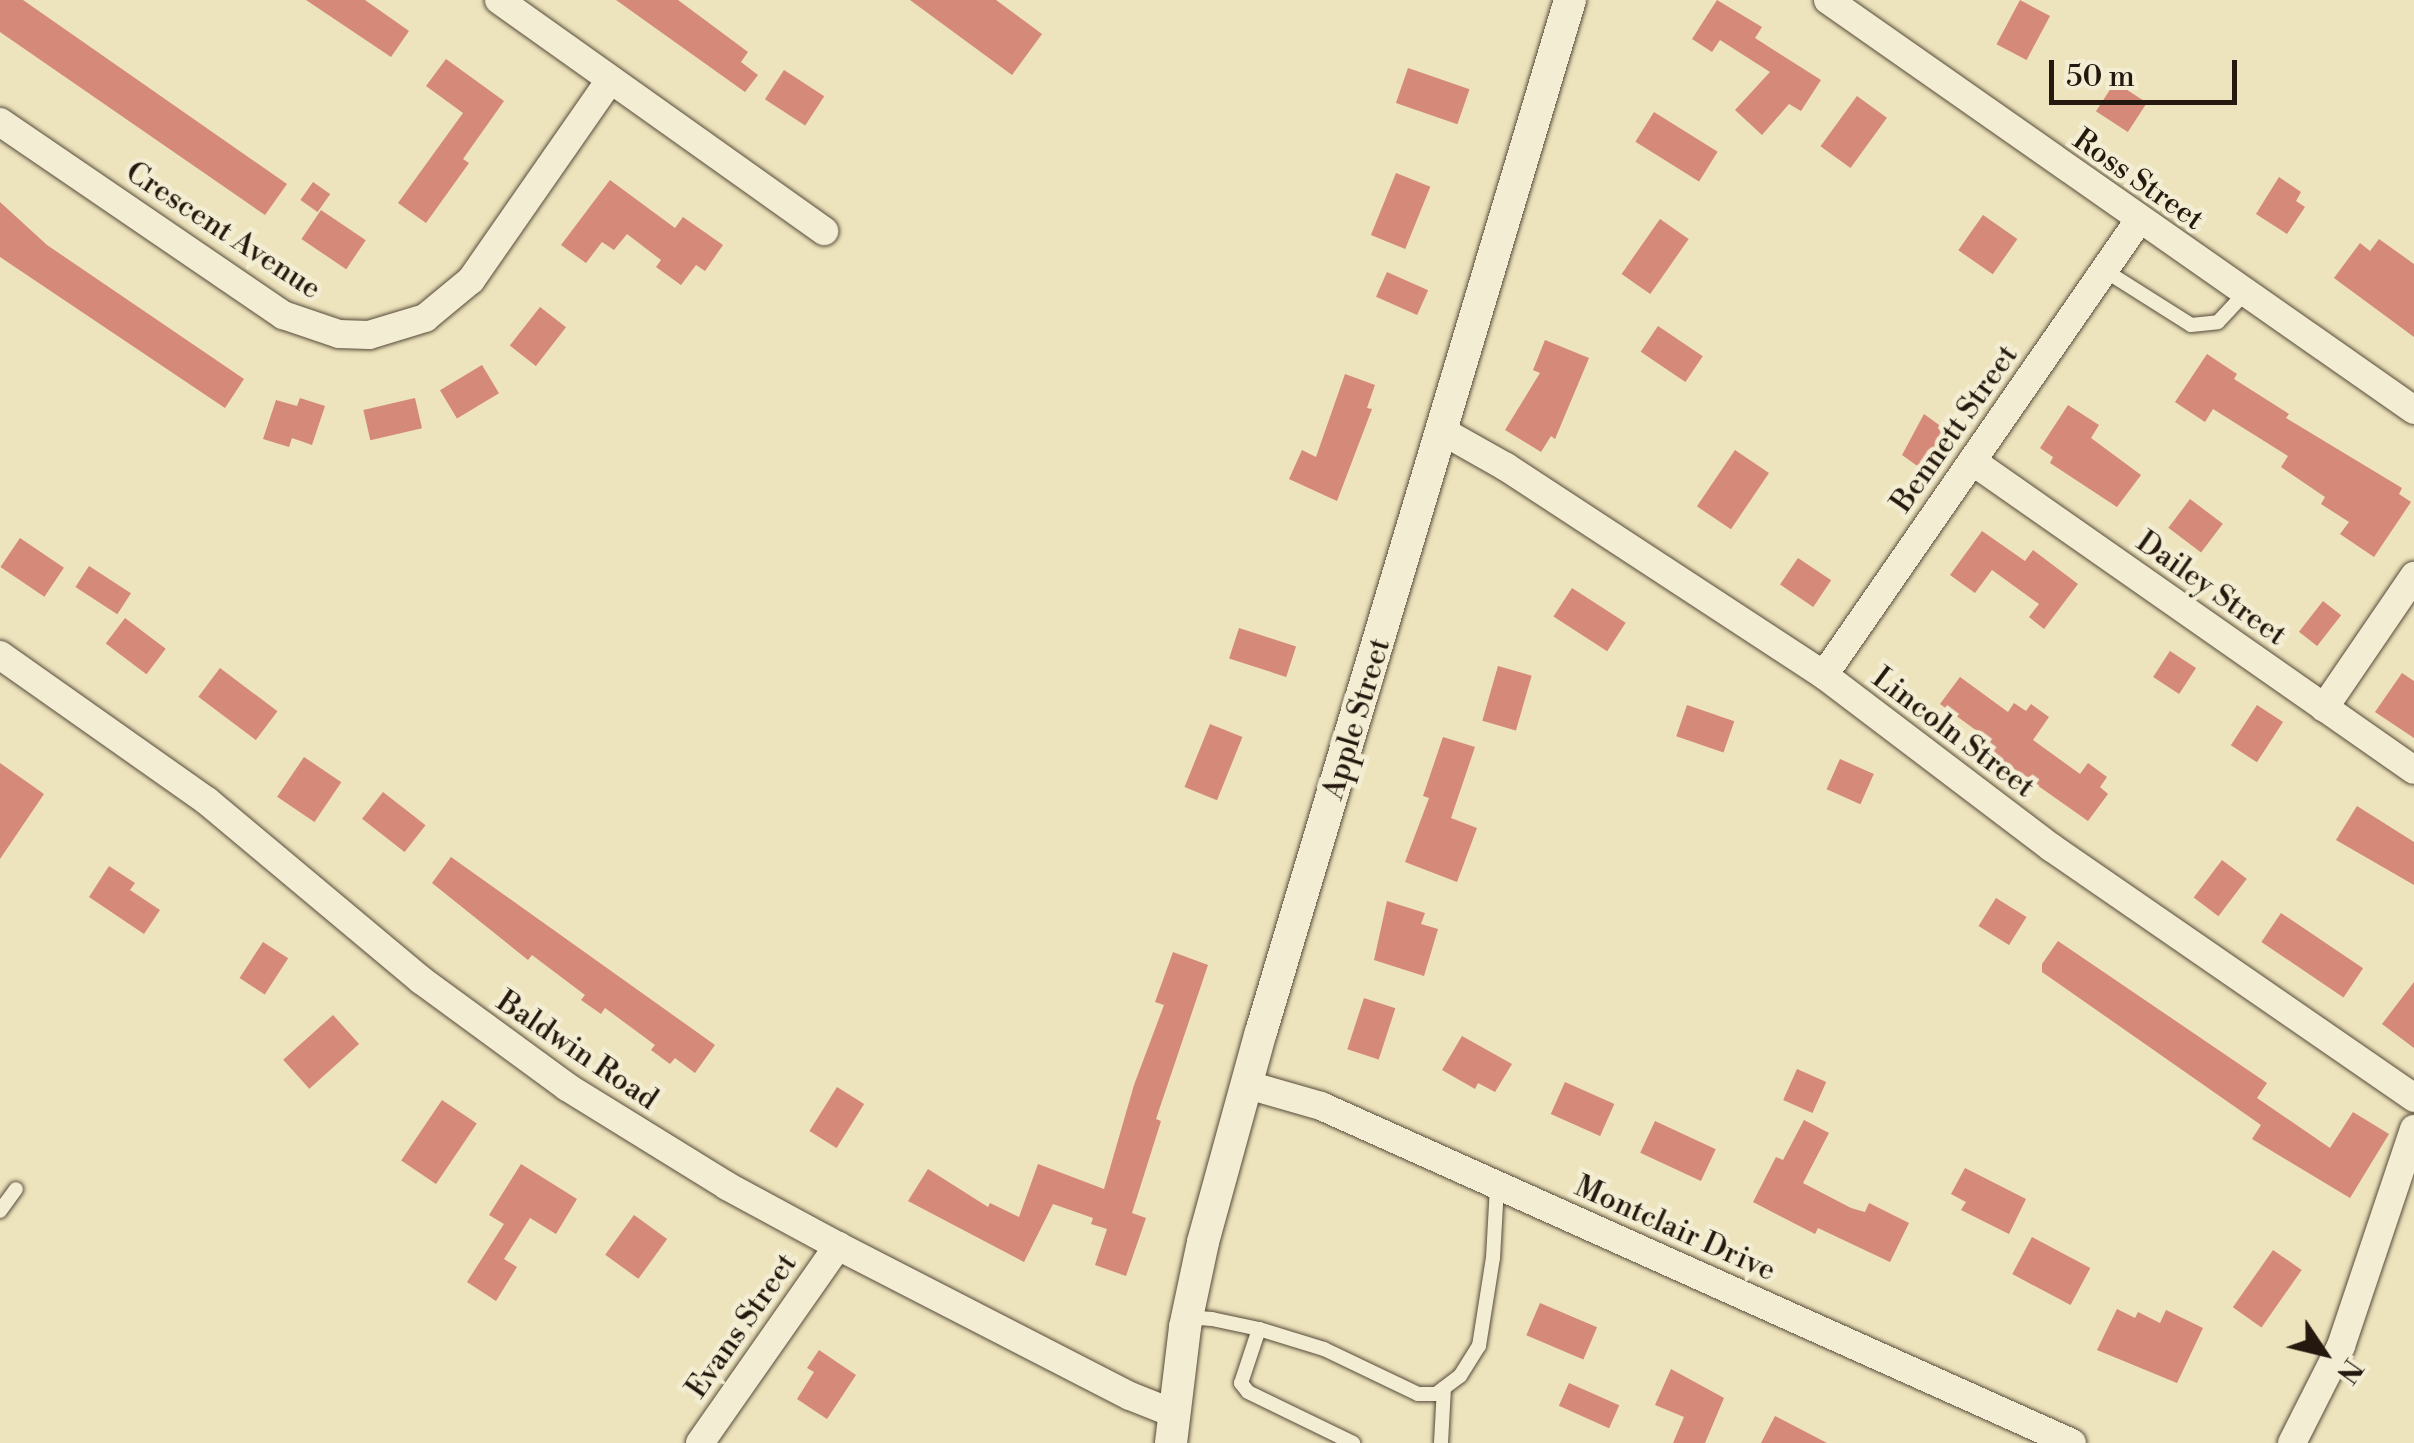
<!DOCTYPE html>
<style>
body{margin:0}
#map{position:relative;width:2414px;height:1443px;overflow:hidden;background:#ede3bc;font-family:"Libre Bodoni",serif}
div>[style]{position:absolute}
[style*='--x']{left:calc(var(--x)*1px);top:calc(var(--y)*1px);width:calc(var(--w)*1px);rotate:calc(var(--a)*1deg)}
.building>*{inset:0;background:#d58978;transform-origin:0 0}
.roads{filter:drop-shadow(0 0 2px #574b3a) drop-shadow(0 0 2px #574b3a)}
.service>*{height:14px;margin:-7px;padding:0 7px;transform-origin:7px;border-radius:7px;background:#f3edd3}
.minor>*{height:28px;margin:-14px;padding:0 14px;transform-origin:14px;border-radius:14px;background:#f3edd3}
.tertiary>*{height:32px;margin:-16px;padding:0 16px;transform-origin:16px;border-radius:16px;background:#f3edd3}
span{translate:-50% -50%;white-space:nowrap;text-align:center;line-height:1.15;-webkit-text-stroke:9px #f3edd3;paint-order:stroke}
.street-label{font-size:30px;color:#25180e}
.north{position:absolute;left:2274px;top:1303px;width:100px;height:100px;-webkit-text-stroke:8px #f3edd3;paint-order:stroke;rotate:125deg;font-size:28px;font-weight:700;line-height:40px;text-align:center;color:#25180e}
.north::after{content:'';display:block;margin:auto;width:35px;height:45px;background:#25180e;clip-path:polygon(50% 0,100% 100%,50% 72%,0 100%)}
.scale{position:absolute;left:2049px;top:60px;width:188px;height:45px;box-sizing:border-box;border:5px solid #25180e;border-top:0;padding-left:12px;font-size:30px;line-height:35px;white-space:nowrap;color:#25180e;-webkit-text-stroke:8px #f3edd3;paint-order:stroke}
</style>
<div id="map">
<div class="building">
<div style="clip-path:polygon(0 0,23px 0,287px 184px,265px 215px,0 32px)"></div>
<div style="clip-path:polygon(306px 0,365px 0,409px 31px,391px 57px)"></div>
<div style="clip-path:polygon(616px 0,678px 0,748px 52px,741px 62px,758px 75px,745px 92px)"></div>
<div style="clip-path:polygon(910px 0,996px 0,1042px 34px,1012px 75px)"></div>
<div style="clip-path:polygon(1717px 0,1762px 27px,1755px 38px,1821px 80px,1801px 111px,1789px 104px,1762px 135px,1735px 110px,1770px 72px,1720px 40px,1712px 52px,1692px 39px)"></div>
<div style="left:2020px;top:0;width:34px;height:50px;rotate:28deg"></div>
<div style="clip-path:polygon(446px 59px,504px 101px,463px 159px,469px 163px,426px 223px,398px 203px,463px 113px,426px 86px)"></div>
<div style="left:1408px;top:68px;width:65px;height:37px;rotate:19deg"></div>
<div style="left:784px;top:70px;width:48px;height:35px;rotate:33deg"></div>
<div style="left:2115px;top:82px;width:38px;height:35px;rotate:33deg"></div>
<div style="left:1857px;top:96px;width:37px;height:62px;rotate:36deg"></div>
<div style="left:1654px;top:112px;width:75px;height:35px;rotate:32deg"></div>
<div style="left:1396px;top:173px;width:37px;height:67px;rotate:22deg"></div>
<div style="clip-path:polygon(2279px 177px,2301px 192px,2296px 201px,2305px 207px,2287px 234px,2256px 214px)"></div>
<div style="clip-path:polygon(610px 180px,675px 228px,683px 217px,723px 245px,705px 271px,696px 265px,681px 285px,656px 267px,661px 260px,627px 234px,614px 250px,602px 242px,586px 263px,561px 245px)"></div>
<div style="left:313px;top:182px;width:21px;height:22px;rotate:35deg"></div>
<div style="clip-path:polygon(0 202px,47px 245px,244px 379px,225px 408px,0 257px)"></div>
<div style="left:321px;top:210px;width:54px;height:35px;rotate:34deg"></div>
<div style="left:1983px;top:215px;width:42px;height:43px;rotate:35deg"></div>
<div style="left:1660px;top:219px;width:35px;height:67px;rotate:35deg"></div>
<div style="clip-path:polygon(2379px 239px,2414px 264px,2414px 337px,2334px 278px,2360px 243px,2370px 251px)"></div>
<div style="left:1387px;top:272px;width:45px;height:27px;rotate:24deg"></div>
<div style="left:540px;top:307px;width:33px;height:49px;rotate:38deg"></div>
<div style="left:1658px;top:326px;width:54px;height:31px;rotate:34deg"></div>
<div style="clip-path:polygon(1545px 340px,1589px 358px,1555px 439px,1551px 436px,1541px 452px,1505px 430px,1540px 373px,1533px 370px)"></div>
<div style="clip-path:polygon(2207px 354px,2237px 374px,2234px 379px,2289px 414px,2286px 418px,2402px 488px,2399px 494px,2411px 502px,2374px 557px,2340px 534px,2349px 522px,2321px 504px,2325px 497px,2281px 467px,2288px 456px,2213px 409px,2205px 422px,2175px 402px)"></div>
<div style="left:482px;top:365px;width:33px;height:49px;rotate:59deg"></div>
<div style="clip-path:polygon(1345px 374px,1375px 385px,1367px 408px,1372px 409px,1337px 501px,1289px 479px,1302px 450px,1316px 457px)"></div>
<div style="clip-path:polygon(300px 398px,325px 406px,312px 445px,292px 438px,289px 447px,263px 439px,276px 400px,297px 406px)"></div>
<div style="left:415px;top:398px;width:31px;height:53px;rotate:77deg"></div>
<div style="clip-path:polygon(2068px 405px,2099px 425px,2091px 438px,2141px 475px,2117px 507px,2050px 463px,2053px 457px,2040px 448px)"></div>
<div style="clip-path:polygon(1924px 414px,1957px 438px,1930px 475px,1902px 455px)"></div>
<div style="left:1735px;top:450px;width:41px;height:68px;rotate:34deg"></div>
<div style="left:2190px;top:499px;width:41px;height:36px;rotate:37deg"></div>
<div style="clip-path:polygon(1982px 531px,2025px 561px,2033px 550px,2078px 584px,2044px 629px,2029px 617px,2039px 604px,1992px 570px,1975px 593px,1950px 575px)"></div>
<div style="left:20px;top:538px;width:53px;height:35px;rotate:34deg"></div>
<div style="left:1798px;top:558px;width:40px;height:32px;rotate:34deg"></div>
<div style="left:89px;top:566px;width:50px;height:25px;rotate:33deg"></div>
<div style="left:1572px;top:588px;width:64px;height:34px;rotate:33deg"></div>
<div style="left:2323px;top:601px;width:23px;height:39px;rotate:38deg"></div>
<div style="left:125px;top:618px;width:51px;height:32px;rotate:37deg"></div>
<div style="left:1239px;top:628px;width:60px;height:32px;rotate:18deg"></div>
<div style="left:2170px;top:651px;width:31px;height:31px;rotate:33deg"></div>
<div style="left:1498px;top:666px;width:35px;height:57px;rotate:16deg"></div>
<div style="left:220px;top:668px;width:72px;height:36px;rotate:37deg"></div>
<div style="clip-path:polygon(2402px 673px,2414px 681px,2414px 738px,2375px 712px)"></div>
<div style="clip-path:polygon(1960px 677px,2008px 712px,2014px 703px,2026px 711px,2031px 704px,2049px 717px,2033px 740px,2080px 774px,2088px 763px,2107px 777px,2100px 787px,2108px 794px,2088px 821px,1982px 746px,1988px 739px,1940px 704px)"></div>
<div style="left:1687px;top:705px;width:50px;height:33px;rotate:19deg"></div>
<div style="left:2257px;top:705px;width:31px;height:48px;rotate:33deg"></div>
<div style="left:1210px;top:724px;width:35px;height:68px;rotate:22deg"></div>
<div style="clip-path:polygon(1443px 737px,1475px 747px,1451px 818px,1477px 828px,1457px 882px,1405px 862px,1429px 798px,1423px 796px)"></div>
<div style="left:304px;top:757px;width:45px;height:48px;rotate:34deg"></div>
<div style="left:1840px;top:759px;width:37px;height:33px;rotate:24deg"></div>
<div style="clip-path:polygon(0 763px,44px 794px,0 859px)"></div>
<div style="left:383px;top:792px;width:54px;height:34px;rotate:38deg"></div>
<div style="clip-path:polygon(2357px 806px,2414px 842px,2414px 885px,2336px 840px)"></div>
<div style="clip-path:polygon(451px 857px,715px 1045px,695px 1073px,675px 1058px,670px 1064px,651px 1050px,655px 1045px,605px 1008px,601px 1014px,581px 1000px,585px 995px,532px 955px,528px 960px,432px 883px)"></div>
<div style="left:2222px;top:860px;width:31px;height:47px;rotate:37deg"></div>
<div style="clip-path:polygon(109px 866px,135px 883px,130px 890px,160px 910px,144px 934px,89px 897px)"></div>
<div style="left:1996px;top:898px;width:36px;height:33px;rotate:32deg"></div>
<div style="clip-path:polygon(1387px 901px,1425px 913px,1421px 924px,1438px 929px,1424px 976px,1374px 960px)"></div>
<div style="left:2281px;top:913px;width:99px;height:35px;rotate:34deg"></div>
<div style="clip-path:polygon(2058px 941px,2267px 1083px,2257px 1098px,2330px 1148px,2353px 1112px,2389px 1134px,2350px 1198px,2252px 1139px,2261px 1125px,2042px 972px,2042px 964px)"></div>
<div style="left:263px;top:942px;width:30px;height:43px;rotate:33deg"></div>
<div style="clip-path:polygon(1173px 952px,1208px 965px,1156px 1119px,1161px 1121px,1132px 1213px,1146px 1218px,1126px 1276px,1095px 1265px,1107px 1229px,1091px 1224px,1093px 1218px,1053px 1204px,1024px 1262px,908px 1201px,928px 1169px,988px 1207px,990px 1203px,1019px 1217px,1038px 1164px,1104px 1189px,1134px 1085px,1164px 1005px,1155px 1002px)"></div>
<div style="clip-path:polygon(2414px 982px,2414px 1048px,2382px 1024px)"></div>
<div style="left:1364px;top:998px;width:33px;height:54px;rotate:18deg"></div>
<div style="left:333px;top:1015px;width:39px;height:67px;rotate:48deg"></div>
<div style="clip-path:polygon(1462px 1036px,1512px 1064px,1495px 1092px,1478px 1083px,1475px 1089px,1442px 1070px)"></div>
<div style="left:1797px;top:1069px;width:32px;height:34px;rotate:24deg"></div>
<div style="left:1565px;top:1082px;width:54px;height:35px;rotate:24deg"></div>
<div style="left:837px;top:1087px;width:32px;height:52px;rotate:32deg"></div>
<div style="left:442px;top:1100px;width:42px;height:73px;rotate:34deg"></div>
<div style="clip-path:polygon(1804px 1120px,1829px 1133px,1803px 1183px,1851px 1208px,1865px 1212px,1869px 1203px,1909px 1223px,1890px 1262px,1818px 1228px,1815px 1234px,1753px 1202px,1776px 1157px,1783px 1160px)"></div>
<div style="left:1655px;top:1121px;width:67px;height:35px;rotate:25deg"></div>
<div style="clip-path:polygon(521px 1164px,577px 1199px,556px 1234px,530px 1218px,504px 1259px,517px 1267px,496px 1301px,467px 1282px,504px 1224px,489px 1215px)"></div>
<div style="clip-path:polygon(1965px 1168px,2026px 1199px,2009px 1234px,1961px 1210px,1966px 1202px,1951px 1194px)"></div>
<div style="left:634px;top:1215px;width:41px;height:49px;rotate:36deg"></div>
<div style="left:2032px;top:1237px;width:66px;height:42px;rotate:28deg"></div>
<div style="left:2273px;top:1250px;width:35px;height:70px;rotate:35deg"></div>
<div style="left:1540px;top:1303px;width:62px;height:35px;rotate:23deg"></div>
<div style="clip-path:polygon(2117px 1309px,2135px 1318px,2138px 1312px,2160px 1323px,2166px 1310px,2203px 1328px,2177px 1383px,2097px 1350px)"></div>
<div style="clip-path:polygon(819px 1350px,856px 1375px,827px 1419px,797px 1399px,814px 1372px,807px 1368px)"></div>
<div style="clip-path:polygon(1671px 1369px,1724px 1398px,1705px 1443px,1673px 1443px,1684px 1417px,1655px 1405px)"></div>
<div style="left:1569px;top:1383px;width:55px;height:25px;rotate:24deg"></div>
<div style="clip-path:polygon(1775px 1416px,1827px 1443px,1761px 1443px)"></div>
</div>
<div class="roads">
<div class="service">
<div style="--x:2104;--y:270;--w:103;--a:32.3"></div>
<div style="--x:2191;--y:325;--w:27;--a:-6"></div>
<div style="--x:2218;--y:322;--w:40;--a:-47"></div>
<div style="--x:0;--y:1211;--w:27;--a:-54"></div>
<div style="--x:1190;--y:1324;--w:11;--a:-34"></div>
<div style="--x:1199;--y:1318;--w:13;--a:4"></div>
<div style="--x:1212;--y:1319;--w:48;--a:12"></div>
<div style="--x:1259;--y:1329;--w:68;--a:17.1"></div>
<div style="--x:1324;--y:1349;--w:104;--a:25.6"></div>
<div style="--x:1418;--y:1394;--w:18;--a:0"></div>
<div style="--x:1436;--y:1394;--w:30;--a:-37"></div>
<div style="--x:1460;--y:1376;--w:36;--a:-58"></div>
<div style="--x:1479;--y:1346;--w:89;--a:-81"></div>
<div style="--x:1493;--y:1258;--w:72;--a:-86.8"></div>
<div style="--x:1259;--y:1329;--w:57;--a:108.4"></div>
<div style="--x:1241;--y:1383;--w:11;--a:52"></div>
<div style="--x:1248;--y:1392;--w:117;--a:25.9"></div>
<div style="--x:1441;--y:1443;--w:55;--a:-86.9"></div>
</div>
<div class="minor">
<div style="--x:499;--y:0;--w:399;--a:35.4"></div>
<div style="--x:1828;--y:0;--w:715;--a:34.98"></div>
<div style="--x:0;--y:122;--w:343;--a:34.3"></div>
<div style="--x:283;--y:315;--w:59;--a:18.7"></div>
<div style="--x:339;--y:334;--w:30;--a:2"></div>
<div style="--x:369;--y:335;--w:59;--a:-16.9"></div>
<div style="--x:425;--y:318;--w:60;--a:-39.6"></div>
<div style="--x:471;--y:280;--w:244;--a:-55.2"></div>
<div style="--x:1444;--y:432;--w:71;--a:29.4"></div>
<div style="--x:1506;--y:467;--w:380;--a:33.2"></div>
<div style="--x:1824;--y:675;--w:286;--a:37.2"></div>
<div style="--x:2052;--y:848;--w:440;--a:34.6"></div>
<div style="--x:1972;--y:461;--w:539;--a:34.96"></div>
<div style="--x:0;--y:655;--w:253;--a:35.2"></div>
<div style="--x:207;--y:801;--w:279;--a:39.9"></div>
<div style="--x:421;--y:980;--w:181;--a:36.2"></div>
<div style="--x:567;--y:1087;--w:188;--a:31.7"></div>
<div style="--x:727;--y:1186;--w:126;--a:28.4"></div>
<div style="--x:838;--y:1246;--w:328;--a:27.2"></div>
<div style="--x:1130;--y:1396;--w:46;--a:21.6"></div>
<div style="--x:1824;--y:675;--w:553;--a:-55.3"></div>
<div style="--x:2324;--y:708;--w:160;--a:-55.7"></div>
<div style="--x:1248;--y:1085;--w:76;--a:16"></div>
<div style="--x:1321;--y:1106;--w:823;--a:24.17"></div>
<div style="--x:700;--y:1443;--w:241;--a:-55"></div>
<div style="--x:2292;--y:1443;--w:109;--a:-63.2"></div>
<div style="--x:2341;--y:1346;--w:229;--a:-71.4"></div>
</div>
<div class="tertiary">
<div style="--x:1171;--y:1443;--w:117;--a:-83.1"></div>
<div style="--x:1185;--y:1327;--w:87;--a:-78"></div>
<div style="--x:1203;--y:1242;--w:218;--a:-74.6"></div>
<div style="--x:1261;--y:1032;--w:1077;--a:-73.33"></div>
</div>
</div>
<div class="street-label">
<span style="left:2138px;top:180px;rotate:35deg">Ross Street</span>
<span style="left:223px;top:231px;rotate:33deg">Crescent Avenue</span>
<span style="left:1955px;top:429px;rotate:-55deg">Bennett Street</span>
<span style="left:2211px;top:589px;rotate:35deg">Dailey Street</span>
<span style="left:1357px;top:719px;rotate:-73deg">Apple Street</span>
<span style="left:1953px;top:733px;rotate:37deg">Lincoln Street</span>
<span style="left:577px;top:1051px;rotate:34deg">Baldwin Road</span>
<span style="left:1675px;top:1229px;rotate:24deg">Montclair Drive</span>
<span style="left:742px;top:1326px;rotate:-55deg">Evans Street</span>
</div>
<div class="north">N</div>
<div class="scale">50 m</div>
</div>
